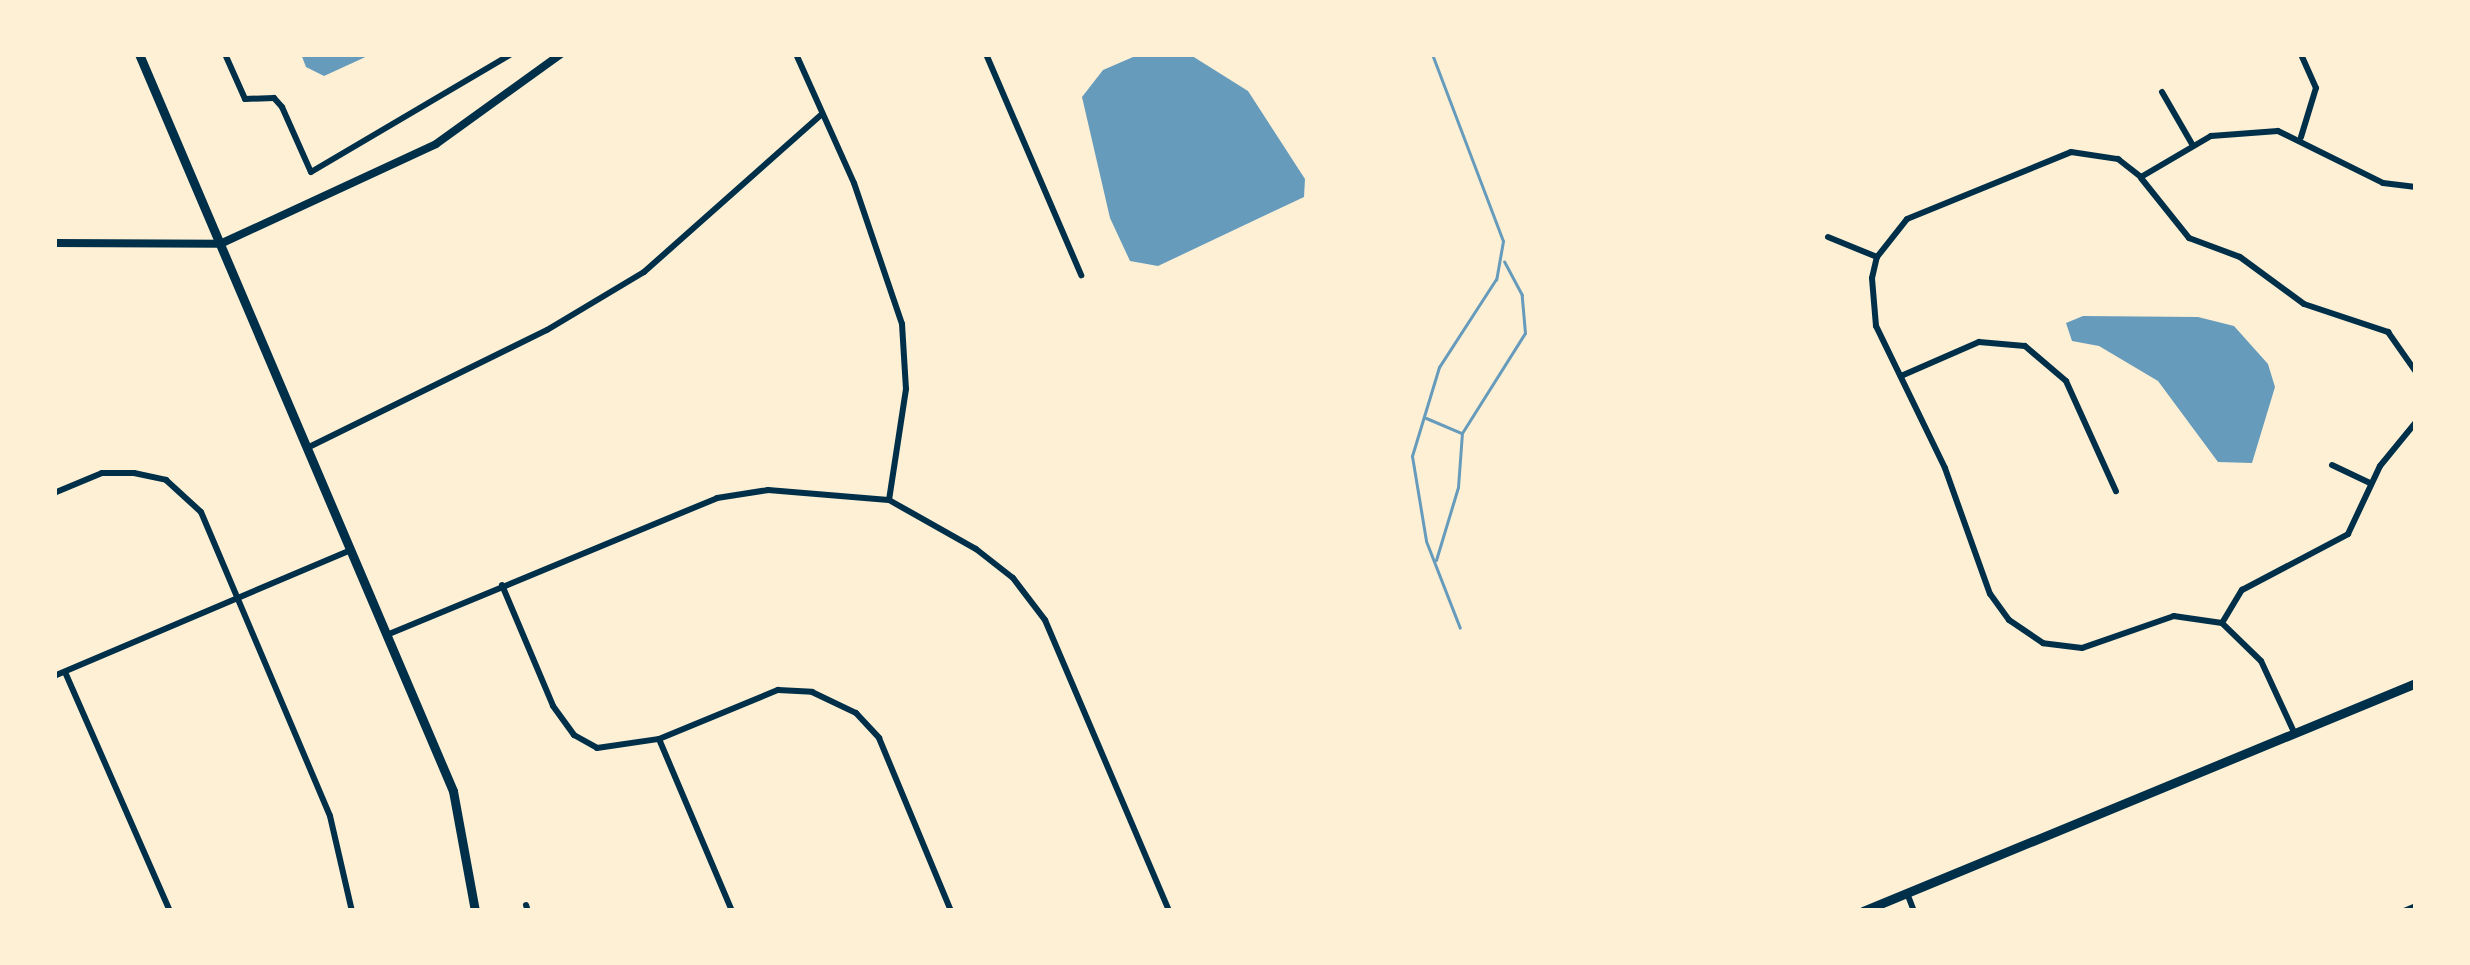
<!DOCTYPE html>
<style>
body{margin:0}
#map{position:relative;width:2470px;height:965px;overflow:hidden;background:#fdf0d5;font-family:"Roboto Condensed",sans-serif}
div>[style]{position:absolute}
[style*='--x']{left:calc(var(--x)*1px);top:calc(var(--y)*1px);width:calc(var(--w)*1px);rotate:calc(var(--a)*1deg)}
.water>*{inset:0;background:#669bbc}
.stream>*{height:3px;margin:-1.5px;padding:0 1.5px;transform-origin:1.5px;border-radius:1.5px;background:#669bbc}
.minor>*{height:6px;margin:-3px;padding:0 3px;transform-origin:3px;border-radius:3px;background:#003049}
.tertiary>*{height:8px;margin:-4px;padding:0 4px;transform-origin:4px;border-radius:4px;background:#003049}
.secondary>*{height:9px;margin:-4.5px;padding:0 4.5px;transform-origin:4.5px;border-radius:4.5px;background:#003049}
span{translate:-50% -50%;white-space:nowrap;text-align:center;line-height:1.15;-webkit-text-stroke:9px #fdf0d5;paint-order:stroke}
.frame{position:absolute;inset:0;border:57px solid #fdf0d5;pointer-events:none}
</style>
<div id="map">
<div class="water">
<div style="clip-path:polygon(301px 54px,372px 54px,324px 76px,306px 67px)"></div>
<div style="clip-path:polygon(1140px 54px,1189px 54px,1248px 91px,1305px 179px,1304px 197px,1158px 266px,1130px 261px,1110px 218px,1082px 97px,1103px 70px)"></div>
<div style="clip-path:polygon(2083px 316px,2198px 317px,2234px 326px,2268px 364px,2275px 387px,2252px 463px,2218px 462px,2158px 381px,2099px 346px,2072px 341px,2066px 323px)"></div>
</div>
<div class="stream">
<div style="--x:1432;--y:54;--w:200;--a:69.2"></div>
<div style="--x:1503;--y:241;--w:39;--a:100"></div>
<div style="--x:1496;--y:279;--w:105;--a:122.9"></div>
<div style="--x:1439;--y:367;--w:93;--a:106.9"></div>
<div style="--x:1412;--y:456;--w:86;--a:80.6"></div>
<div style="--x:1426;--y:541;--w:93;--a:68.7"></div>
<div style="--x:1426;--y:418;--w:38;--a:23"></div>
<div style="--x:1436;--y:560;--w:76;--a:-73.2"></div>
<div style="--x:1458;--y:487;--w:54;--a:-85.8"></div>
<div style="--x:1462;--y:433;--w:118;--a:-57.8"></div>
<div style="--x:1525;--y:333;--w:38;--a:-95"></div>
<div style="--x:1522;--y:295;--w:38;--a:-118"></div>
</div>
<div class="minor">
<div style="--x:225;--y:54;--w:49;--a:66"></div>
<div style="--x:245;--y:99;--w:29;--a:-2"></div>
<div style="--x:274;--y:98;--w:12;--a:48"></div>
<div style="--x:282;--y:107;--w:71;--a:66"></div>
<div style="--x:311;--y:172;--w:232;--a:-30.5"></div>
<div style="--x:796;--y:54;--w:141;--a:65.8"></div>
<div style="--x:854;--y:183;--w:149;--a:71.2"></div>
<div style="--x:902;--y:324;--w:65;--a:86.5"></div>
<div style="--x:906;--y:389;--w:112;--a:98.7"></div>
<div style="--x:889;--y:500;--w:100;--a:29.4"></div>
<div style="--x:976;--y:549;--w:47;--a:38.1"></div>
<div style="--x:1013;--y:578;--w:53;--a:52.7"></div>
<div style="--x:1045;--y:620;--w:316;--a:66.9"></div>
<div style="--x:986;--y:54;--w:241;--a:66.7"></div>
<div style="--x:2162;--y:92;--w:60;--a:60"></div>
<div style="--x:2301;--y:137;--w:51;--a:-73"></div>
<div style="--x:2316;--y:88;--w:37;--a:-114"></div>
<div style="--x:2141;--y:178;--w:77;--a:51.3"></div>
<div style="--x:2189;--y:238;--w:54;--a:20.4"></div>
<div style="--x:2240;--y:257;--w:79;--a:36.3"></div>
<div style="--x:2304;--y:304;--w:89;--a:18.4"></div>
<div style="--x:2388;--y:332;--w:49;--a:55"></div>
<div style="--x:1828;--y:237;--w:53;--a:22.2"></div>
<div style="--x:1901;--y:376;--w:85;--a:-23.6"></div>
<div style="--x:1979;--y:342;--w:46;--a:5"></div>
<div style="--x:2025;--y:346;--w:54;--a:40.5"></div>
<div style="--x:2066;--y:381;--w:121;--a:65.6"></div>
<div style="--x:307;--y:448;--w:267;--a:-26.2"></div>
<div style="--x:547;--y:330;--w:113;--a:-30.9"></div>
<div style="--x:644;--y:272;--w:238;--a:-41.6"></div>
<div style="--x:2332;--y:465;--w:42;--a:25.3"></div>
<div style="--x:54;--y:493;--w:52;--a:-22.6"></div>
<div style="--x:102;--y:473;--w:32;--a:0"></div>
<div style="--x:134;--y:473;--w:33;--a:12"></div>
<div style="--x:166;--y:480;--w:47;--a:42.4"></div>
<div style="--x:201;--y:512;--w:330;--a:67"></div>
<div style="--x:330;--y:816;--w:98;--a:77"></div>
<div style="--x:502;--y:585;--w:131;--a:67.1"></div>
<div style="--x:553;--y:706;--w:36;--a:54"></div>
<div style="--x:574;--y:735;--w:26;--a:29"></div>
<div style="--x:597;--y:748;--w:63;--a:-8.3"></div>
<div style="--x:659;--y:739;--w:129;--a:-22.4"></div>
<div style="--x:778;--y:690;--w:34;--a:3"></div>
<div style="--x:812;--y:692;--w:49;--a:25.5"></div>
<div style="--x:856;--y:713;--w:34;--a:47"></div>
<div style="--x:879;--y:738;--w:187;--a:67.4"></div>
<div style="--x:2222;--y:623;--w:39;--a:-59"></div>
<div style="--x:2242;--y:590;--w:120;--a:-27.8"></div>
<div style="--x:2348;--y:534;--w:75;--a:-64.8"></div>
<div style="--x:2380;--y:466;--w:57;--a:-50.7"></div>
<div style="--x:389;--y:634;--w:355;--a:-22.5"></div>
<div style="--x:717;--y:498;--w:52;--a:-8.9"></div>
<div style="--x:768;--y:490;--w:121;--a:4.7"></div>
<div style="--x:65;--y:672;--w:261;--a:66.3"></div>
<div style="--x:54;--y:676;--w:320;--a:-23"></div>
<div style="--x:2294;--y:732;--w:78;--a:-114.9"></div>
<div style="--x:2261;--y:661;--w:54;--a:-135.7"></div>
<div style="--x:2222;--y:623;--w:49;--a:-171.7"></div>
<div style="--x:2174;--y:616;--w:97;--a:160.8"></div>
<div style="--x:2082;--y:648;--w:39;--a:-173"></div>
<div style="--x:2043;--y:643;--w:41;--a:-145.9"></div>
<div style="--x:2009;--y:620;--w:32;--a:-126"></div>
<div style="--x:1990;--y:594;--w:134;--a:-109.7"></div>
<div style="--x:1945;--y:468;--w:158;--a:-115.9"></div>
<div style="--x:1876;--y:326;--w:48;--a:-94.8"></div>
<div style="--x:1872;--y:278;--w:22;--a:-77"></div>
<div style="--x:1877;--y:257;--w:48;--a:-51.7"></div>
<div style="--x:1907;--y:219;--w:177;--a:-22.2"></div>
<div style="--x:2071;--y:152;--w:48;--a:8.5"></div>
<div style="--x:2118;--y:159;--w:29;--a:38"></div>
<div style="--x:2141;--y:177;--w:81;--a:-30.4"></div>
<div style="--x:2211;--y:136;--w:67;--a:-4.3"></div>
<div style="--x:2278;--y:131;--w:117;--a:26.3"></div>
<div style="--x:2383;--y:183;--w:33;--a:7"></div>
<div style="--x:659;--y:739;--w:187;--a:67"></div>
<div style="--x:1907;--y:893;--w:19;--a:69"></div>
<div style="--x:526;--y:905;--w:6;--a:72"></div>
<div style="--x:2404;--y:911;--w:13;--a:-23"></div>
</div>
<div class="tertiary">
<div style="--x:54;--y:243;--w:166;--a:0.3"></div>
<div style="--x:220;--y:244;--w:238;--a:-24.8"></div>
<div style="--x:436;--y:144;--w:154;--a:-35.8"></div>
</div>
<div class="secondary">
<div style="--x:139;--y:54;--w:801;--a:66.92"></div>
<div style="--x:453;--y:791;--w:122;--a:79.6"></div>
<div style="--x:1863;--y:911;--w:598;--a:-22.41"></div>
</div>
<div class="frame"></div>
</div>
